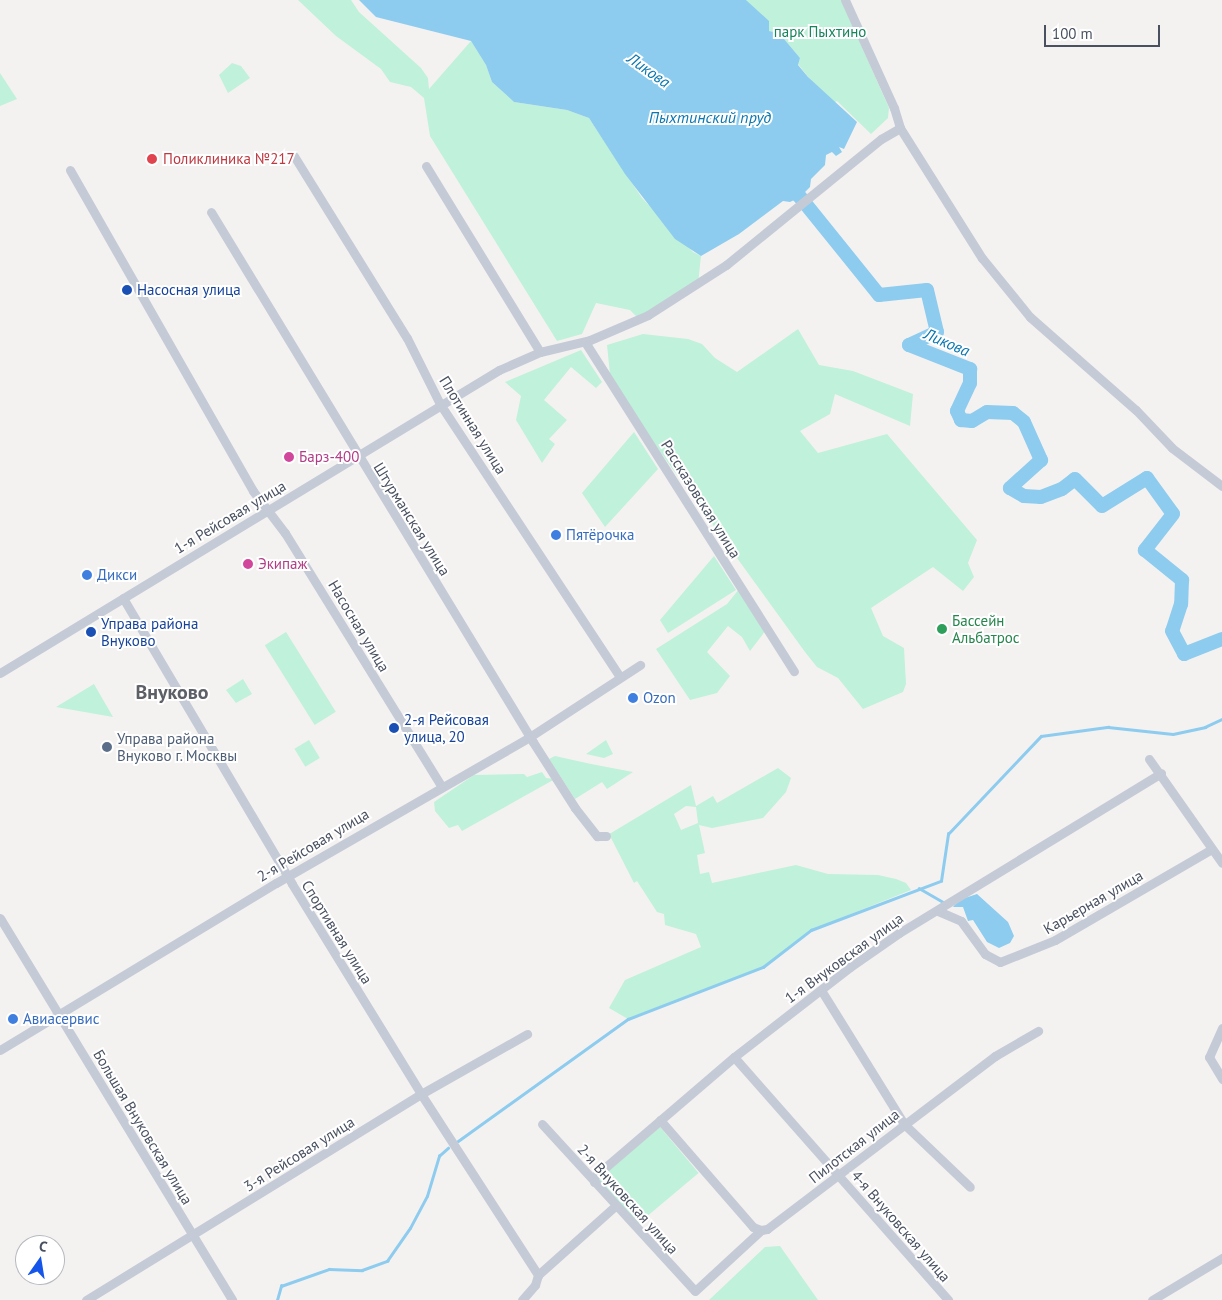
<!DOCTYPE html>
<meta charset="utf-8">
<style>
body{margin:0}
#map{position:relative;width:1222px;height:1300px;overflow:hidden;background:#f4f2f1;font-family:"PT Sans",sans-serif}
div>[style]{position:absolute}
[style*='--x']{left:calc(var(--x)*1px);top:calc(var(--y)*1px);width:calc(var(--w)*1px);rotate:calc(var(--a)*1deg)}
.green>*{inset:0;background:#c0f1da;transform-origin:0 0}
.water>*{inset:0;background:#8dccee}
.stream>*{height:2.5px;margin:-1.25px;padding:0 1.25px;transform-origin:1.25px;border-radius:1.25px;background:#8dccee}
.river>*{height:14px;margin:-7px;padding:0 7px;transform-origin:7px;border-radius:7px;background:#8dccee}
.minor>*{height:9px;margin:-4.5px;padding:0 4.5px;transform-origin:4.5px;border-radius:4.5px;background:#c5cbd6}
.dots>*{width:14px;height:14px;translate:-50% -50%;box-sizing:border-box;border:2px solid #fff;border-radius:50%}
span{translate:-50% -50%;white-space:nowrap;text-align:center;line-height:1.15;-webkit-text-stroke:4px #fff;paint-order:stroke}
.park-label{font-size:15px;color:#16845c}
.health-label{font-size:15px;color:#be3a42}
.left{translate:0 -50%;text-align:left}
.transit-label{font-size:15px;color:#164399}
.street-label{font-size:15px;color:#495160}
.hotel-label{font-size:15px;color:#b23c85}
.shop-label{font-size:15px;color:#366cbe}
.leisure-label{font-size:15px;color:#27864d}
.service-label{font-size:15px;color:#4e5e75}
.water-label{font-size:16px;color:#0a77b1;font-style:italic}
.district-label{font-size:20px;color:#5e6067;font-weight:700}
.north{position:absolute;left:15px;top:1235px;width:50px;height:50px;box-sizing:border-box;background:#fff;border:1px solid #b6b9bf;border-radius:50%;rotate:13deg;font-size:14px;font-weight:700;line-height:20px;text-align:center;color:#495160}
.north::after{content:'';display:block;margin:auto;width:18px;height:22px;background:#1655e9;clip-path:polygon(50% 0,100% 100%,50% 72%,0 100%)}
.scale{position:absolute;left:1044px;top:25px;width:116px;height:22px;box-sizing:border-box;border:2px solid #495160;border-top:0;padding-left:6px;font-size:15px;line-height:18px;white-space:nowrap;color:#495160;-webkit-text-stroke:4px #fff;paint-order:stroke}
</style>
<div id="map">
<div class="green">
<div style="clip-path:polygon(298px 0,351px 0,359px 12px,421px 68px,428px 78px,429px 89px,471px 41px,486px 65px,492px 82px,514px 102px,567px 110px,589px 118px,642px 198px,693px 252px,701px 256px,698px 284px,639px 319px,630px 310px,596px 303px,582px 334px,557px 341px,430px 136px,424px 98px,411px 87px,390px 82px,381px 69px,336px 36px)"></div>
<div style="clip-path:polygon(746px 0,841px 0,889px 108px,888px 118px,871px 134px,837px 101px,830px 105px,798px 64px,800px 58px,779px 33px,769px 31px)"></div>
<div style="clip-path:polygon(232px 63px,241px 66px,250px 78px,228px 93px,219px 75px)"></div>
<div style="clip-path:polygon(0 73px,17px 99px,0 106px)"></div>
<div style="clip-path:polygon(798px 329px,819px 365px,853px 371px,913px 394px,910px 426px,835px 394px,830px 414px,800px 431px,818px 453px,887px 434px,977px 540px,968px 563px,974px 577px,963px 591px,933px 567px,871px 608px,883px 636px,904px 648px,906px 684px,903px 692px,863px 709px,838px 678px,817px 667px,805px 652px,611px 384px,607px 345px,643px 334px,688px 339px,702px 344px,715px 358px,737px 372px)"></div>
<div style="clip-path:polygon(581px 350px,602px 382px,596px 388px,571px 367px,544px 400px,567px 420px,549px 439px,555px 444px,542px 463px,516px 420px,521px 396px,505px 382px)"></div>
<div style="clip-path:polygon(634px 432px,658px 469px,605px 527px,582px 493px)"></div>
<div style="clip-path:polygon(714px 556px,736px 590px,668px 633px,660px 620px)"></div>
<div style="clip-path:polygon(740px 588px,766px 630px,750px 651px,742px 637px,728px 626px,707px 652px,730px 676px,717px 693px,690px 700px,656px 649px,727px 604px)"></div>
<div style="left:286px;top:632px;width:94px;height:25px;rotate:58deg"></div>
<div style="clip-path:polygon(243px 679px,252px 694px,236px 703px,226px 690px)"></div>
<div style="clip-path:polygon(94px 684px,113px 717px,56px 707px)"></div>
<div style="left:309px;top:740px;width:21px;height:17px;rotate:59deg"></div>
<div style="clip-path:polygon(606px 740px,613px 754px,604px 758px,586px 754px)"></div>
<div style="clip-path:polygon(555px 756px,591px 764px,633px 772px,607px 789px,602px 782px,575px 799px,549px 759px)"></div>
<div style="clip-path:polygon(evenodd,778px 768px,791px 778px,786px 792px,763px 818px,712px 828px,699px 825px,705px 853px,697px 855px,700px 874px,709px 872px,712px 883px,796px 865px,828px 874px,878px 875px,896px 879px,906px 883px,911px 890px,811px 930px,763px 967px,628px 1019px,609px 1008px,625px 980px,701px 947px,696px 934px,665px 925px,664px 914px,657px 912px,637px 881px,634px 883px,610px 836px,606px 836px,691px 785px,696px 806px,713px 796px,717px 803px,778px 768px,686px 806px,696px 807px,698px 823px,681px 830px,674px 814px,686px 806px)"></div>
<div style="clip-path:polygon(542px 772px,546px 778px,555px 779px,462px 831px,458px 825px,449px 828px,435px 811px,434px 802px,474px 775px,524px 774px,527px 777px)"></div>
<div style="left:660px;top:1127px;width:60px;height:82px;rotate:50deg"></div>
<div style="clip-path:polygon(780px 1246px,818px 1300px,709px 1300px,765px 1247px)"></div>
</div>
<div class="water">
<div style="clip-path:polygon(359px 0,746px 0,769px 21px,769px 31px,779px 33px,800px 58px,798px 65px,808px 77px,857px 122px,844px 149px,839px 147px,842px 152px,836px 156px,832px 152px,826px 155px,825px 165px,811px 179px,810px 187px,800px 197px,790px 202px,783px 201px,739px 234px,701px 256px,675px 239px,625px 174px,589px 118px,567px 110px,514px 102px,492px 82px,486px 65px,471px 41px,376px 17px)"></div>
<div style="clip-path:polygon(977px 894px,1008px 922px,1014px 936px,1010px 943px,999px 948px,987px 942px,973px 920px,968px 921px,963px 907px,953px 907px,959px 900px)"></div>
</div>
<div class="stream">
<div style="--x:1221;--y:639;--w:1;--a:-45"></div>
<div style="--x:919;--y:888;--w:30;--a:30"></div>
<div style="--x:458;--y:1141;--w:209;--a:-35.7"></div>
<div style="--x:628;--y:1019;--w:145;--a:-21.1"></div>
<div style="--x:763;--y:967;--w:61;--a:-37.6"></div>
<div style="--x:811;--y:930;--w:139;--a:-20.7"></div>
<div style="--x:941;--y:881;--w:48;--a:-81.5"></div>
<div style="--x:948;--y:834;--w:135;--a:-46.5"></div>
<div style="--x:1041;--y:736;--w:68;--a:-7.7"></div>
<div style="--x:1108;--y:727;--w:65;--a:6.1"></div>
<div style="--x:1173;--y:734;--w:33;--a:-12"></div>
<div style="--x:1205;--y:727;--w:19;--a:-25"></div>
<div style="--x:277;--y:1300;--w:15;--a:-74"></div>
<div style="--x:281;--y:1286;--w:51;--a:-19.5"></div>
<div style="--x:329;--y:1269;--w:33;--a:2"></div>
<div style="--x:362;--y:1270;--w:27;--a:-20"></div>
<div style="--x:387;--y:1261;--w:40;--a:-55.1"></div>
<div style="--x:410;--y:1228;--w:36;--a:-62"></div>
<div style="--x:427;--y:1196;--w:42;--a:-73.3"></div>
<div style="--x:439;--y:1156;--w:12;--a:-42"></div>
</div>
<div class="river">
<div style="--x:786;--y:186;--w:18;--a:38"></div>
<div style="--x:800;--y:197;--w:126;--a:51.1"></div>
<div style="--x:879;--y:295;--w:48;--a:-5.9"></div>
<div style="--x:927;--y:290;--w:43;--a:76.6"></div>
<div style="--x:937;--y:332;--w:31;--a:155"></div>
<div style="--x:909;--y:345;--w:66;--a:21.5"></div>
<div style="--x:970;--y:369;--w:14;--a:90"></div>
<div style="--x:970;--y:383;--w:31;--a:115"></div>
<div style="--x:957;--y:411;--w:10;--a:66"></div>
<div style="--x:961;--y:420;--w:11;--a:5"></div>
<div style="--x:972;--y:421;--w:17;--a:-31"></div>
<div style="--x:987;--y:412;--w:26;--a:2"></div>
<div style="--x:1013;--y:413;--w:14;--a:39"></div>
<div style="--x:1024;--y:422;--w:42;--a:65.9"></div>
<div style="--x:1041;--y:460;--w:42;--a:137.9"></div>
<div style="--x:1010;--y:488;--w:16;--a:30"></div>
<div style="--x:1024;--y:496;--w:17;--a:3"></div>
<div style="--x:1041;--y:497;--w:22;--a:-21"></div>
<div style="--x:1062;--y:489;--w:16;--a:-38"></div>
<div style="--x:1075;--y:479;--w:38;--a:45"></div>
<div style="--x:1102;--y:506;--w:53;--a:-31.9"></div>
<div style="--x:1147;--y:478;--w:44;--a:54.2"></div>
<div style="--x:1173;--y:514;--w:46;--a:127.9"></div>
<div style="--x:1145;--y:550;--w:48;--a:39"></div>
<div style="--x:1182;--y:580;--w:24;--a:92"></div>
<div style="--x:1181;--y:604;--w:28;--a:108"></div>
<div style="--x:1172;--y:631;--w:26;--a:62"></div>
<div style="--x:1184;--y:654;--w:41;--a:-21.5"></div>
</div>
<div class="minor">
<div style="--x:845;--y:0;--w:119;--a:65.6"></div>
<div style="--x:894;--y:108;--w:21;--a:73"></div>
<div style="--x:900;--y:128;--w:154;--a:57.8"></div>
<div style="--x:982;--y:258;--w:76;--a:50.9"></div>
<div style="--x:1030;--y:317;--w:141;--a:41.3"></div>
<div style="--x:1136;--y:410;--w:52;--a:46.5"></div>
<div style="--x:1172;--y:448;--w:63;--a:37.2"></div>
<div style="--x:294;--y:156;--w:214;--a:58.2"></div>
<div style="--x:407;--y:338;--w:74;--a:63.4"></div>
<div style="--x:440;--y:404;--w:327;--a:56.6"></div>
<div style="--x:426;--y:166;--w:218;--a:58.5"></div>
<div style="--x:70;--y:170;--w:369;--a:60.3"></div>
<div style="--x:253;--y:491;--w:53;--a:52.7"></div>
<div style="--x:285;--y:533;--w:297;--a:58.3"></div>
<div style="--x:211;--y:212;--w:620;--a:58.72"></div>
<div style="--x:533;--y:742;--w:78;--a:57.5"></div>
<div style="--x:575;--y:808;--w:36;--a:52"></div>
<div style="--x:597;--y:836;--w:9;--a:0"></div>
<div style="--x:585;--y:342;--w:390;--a:57.6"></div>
<div style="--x:123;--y:598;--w:332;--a:59.4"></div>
<div style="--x:292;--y:884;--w:246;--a:58.4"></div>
<div style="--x:421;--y:1094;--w:216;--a:57.1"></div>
<div style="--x:0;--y:673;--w:584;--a:-31.27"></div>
<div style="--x:499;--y:370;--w:45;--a:-23.7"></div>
<div style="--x:540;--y:352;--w:51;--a:-13.5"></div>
<div style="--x:590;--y:340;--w:63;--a:-23.3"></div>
<div style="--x:648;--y:315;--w:93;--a:-32.7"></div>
<div style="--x:726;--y:265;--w:200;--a:-39.1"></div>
<div style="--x:881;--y:139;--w:22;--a:-30"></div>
<div style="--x:1149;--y:759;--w:127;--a:54.9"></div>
<div style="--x:938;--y:911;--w:25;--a:23"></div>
<div style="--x:961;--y:921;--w:41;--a:54"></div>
<div style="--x:985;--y:954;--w:17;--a:28"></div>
<div style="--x:1000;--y:962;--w:59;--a:-21.8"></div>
<div style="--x:1055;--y:940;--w:181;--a:-30.1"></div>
<div style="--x:0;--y:918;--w:447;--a:58.7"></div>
<div style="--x:821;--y:990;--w:158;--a:58.2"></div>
<div style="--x:904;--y:1124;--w:91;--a:43.7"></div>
<div style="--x:1222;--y:1028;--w:32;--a:114"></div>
<div style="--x:1209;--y:1057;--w:26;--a:59"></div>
<div style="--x:0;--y:1050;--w:323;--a:-31.2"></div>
<div style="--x:276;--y:883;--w:291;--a:-29.9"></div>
<div style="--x:528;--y:738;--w:134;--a:-33.1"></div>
<div style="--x:734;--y:1057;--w:324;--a:48.6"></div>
<div style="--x:660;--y:1120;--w:142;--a:49"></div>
<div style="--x:753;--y:1227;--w:9;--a:21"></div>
<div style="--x:542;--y:1124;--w:226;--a:47.5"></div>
<div style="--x:695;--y:1291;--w:90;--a:-42.7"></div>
<div style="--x:761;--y:1230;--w:6;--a:-9"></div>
<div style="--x:767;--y:1229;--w:286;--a:-37.2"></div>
<div style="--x:995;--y:1056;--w:50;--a:-30.2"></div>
<div style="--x:594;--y:1182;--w:5;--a:-90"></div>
<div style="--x:594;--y:1177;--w:184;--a:-40.6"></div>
<div style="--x:734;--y:1057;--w:147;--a:-37.8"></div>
<div style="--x:850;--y:967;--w:60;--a:-34.8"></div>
<div style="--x:899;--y:933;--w:307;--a:-31.4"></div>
<div style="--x:86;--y:1300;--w:393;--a:-31.6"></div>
<div style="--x:421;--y:1094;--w:122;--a:-29.5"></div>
<div style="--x:522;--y:1300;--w:20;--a:-49"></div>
<div style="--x:535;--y:1285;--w:10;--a:-73"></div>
<div style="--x:538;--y:1275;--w:102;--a:-41.8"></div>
<div style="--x:1152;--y:1300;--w:82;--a:-31"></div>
</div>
<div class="dots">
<div style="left:152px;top:159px;background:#e0444e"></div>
<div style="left:127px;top:290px;background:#1a4fb4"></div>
<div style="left:289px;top:457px;background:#d1479c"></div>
<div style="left:556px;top:535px;background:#3f7fe0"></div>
<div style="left:248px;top:564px;background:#d1479c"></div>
<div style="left:87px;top:575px;background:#3f7fe0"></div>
<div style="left:942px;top:629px;background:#2e9e5b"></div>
<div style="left:91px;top:632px;background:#1a4fb4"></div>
<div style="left:633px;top:698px;background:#3f7fe0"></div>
<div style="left:394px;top:728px;background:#1a4fb4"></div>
<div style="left:107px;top:747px;background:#5c6f8a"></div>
<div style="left:13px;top:1019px;background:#3f7fe0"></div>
</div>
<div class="park-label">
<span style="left:820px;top:32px">парк Пыхтино</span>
</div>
<div class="health-label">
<span class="left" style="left:163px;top:159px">Поликлиника №217</span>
</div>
<div class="transit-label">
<span class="left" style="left:137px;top:290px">Насосная улица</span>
<span class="left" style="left:101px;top:632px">Управа района<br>Внуково</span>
<span class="left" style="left:404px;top:728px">2-я Рейсовая<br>улица, 20</span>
</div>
<div class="street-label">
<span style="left:473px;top:425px;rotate:58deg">Плотинная улица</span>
<span style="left:701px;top:499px;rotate:58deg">Рассказовская улица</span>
<span style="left:230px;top:517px;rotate:-31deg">1-я Рейсовая улица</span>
<span style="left:412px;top:519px;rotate:58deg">Штурманская улица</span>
<span style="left:359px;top:626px;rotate:59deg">Насосная улица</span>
<span style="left:313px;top:845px;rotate:-31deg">2-я Рейсовая улица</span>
<span style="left:1093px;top:902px;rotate:-30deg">Карьерная улица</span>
<span style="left:337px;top:932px;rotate:58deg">Спортивная улица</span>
<span style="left:844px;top:958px;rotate:-36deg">1-я Внуковская улица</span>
<span style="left:143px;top:1127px;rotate:59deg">Большая Внуковская улица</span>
<span style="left:854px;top:1146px;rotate:-38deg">Пилотская улица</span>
<span style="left:299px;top:1154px;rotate:-32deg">3-я Рейсовая улица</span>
<span style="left:628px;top:1199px;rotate:48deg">2-я Внуковская улица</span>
<span style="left:901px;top:1226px;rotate:49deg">4-я Внуковская улица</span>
</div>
<div class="hotel-label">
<span class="left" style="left:299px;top:457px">Барз-400</span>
<span class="left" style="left:258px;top:564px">Экипаж</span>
</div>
<div class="shop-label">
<span class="left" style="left:566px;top:535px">Пятёрочка</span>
<span class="left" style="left:97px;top:575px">Дикси</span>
<span class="left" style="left:643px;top:698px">Ozon</span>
<span class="left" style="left:23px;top:1019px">Авиасервис</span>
</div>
<div class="leisure-label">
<span class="left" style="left:952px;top:629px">Бассейн<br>Альбатрос</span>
</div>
<div class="service-label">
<span class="left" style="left:117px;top:747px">Управа района<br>Внуково г. Москвы</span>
</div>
<div class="water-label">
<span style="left:649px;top:70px;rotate:35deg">Ликова</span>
<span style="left:710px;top:117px">Пыхтинский пруд</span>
<span style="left:947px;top:342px;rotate:23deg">Ликова</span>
</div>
<div class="district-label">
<span style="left:172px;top:692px">Внуково</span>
</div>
<div class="north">С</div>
<div class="scale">100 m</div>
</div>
